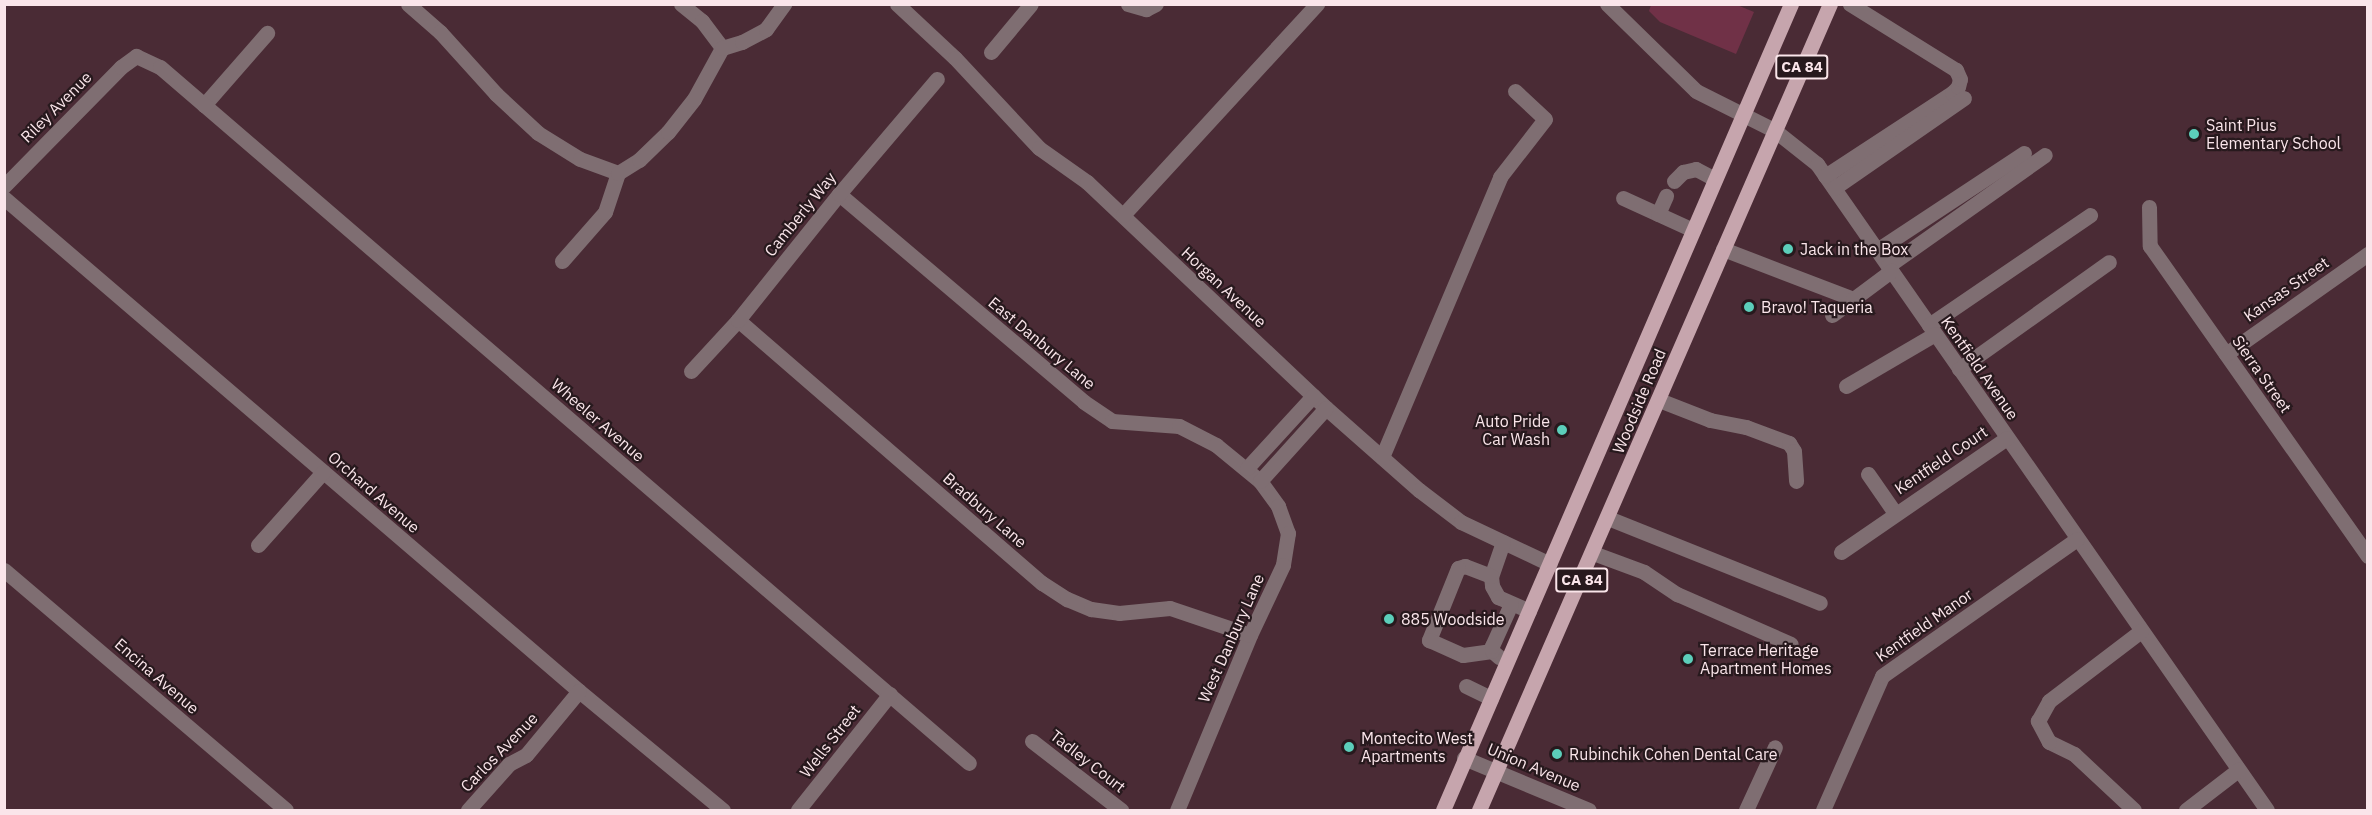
<!DOCTYPE html>
<style>
body{margin:0}
#map{position:relative;width:2372px;height:815px;overflow:hidden;background:#4a2b35;font-family:"IBM Plex Sans",sans-serif}
div>[style]{position:absolute}
[style*='--x']{left:calc(var(--x)*1px);top:calc(var(--y)*1px);width:calc(var(--w)*1px);rotate:calc(var(--a)*1deg)}
.green>*{inset:0;background:#703147}
.minor>*{height:15px;margin:-7.5px;padding:0 7.5px;transform-origin:7.5px;border-radius:7.5px;background:#7f6e72}
.major>*{height:15px;margin:-7.5px;padding:0 7.5px;transform-origin:7.5px;border-radius:7.5px;background:#c6a5ad}
.dots>*{width:16px;height:16px;translate:-50% -50%;box-sizing:border-box;border:3px solid #27191d;border-radius:50%}
span{translate:-50% -50%;white-space:nowrap;text-align:center;line-height:1.15;-webkit-text-stroke:4.5px #27191d;paint-order:stroke}
.shield-label span{padding:2px 4px;background:#27191d;border:2px solid;border-radius:4px;-webkit-text-stroke-width:0}
.shield-label{font-size:15px;color:#fae5ea;font-weight:700}
.street-label{font-size:16px;color:#fae5ea}
.poi-label{font-size:16px;color:#fae5ea}
.left{translate:0 -50%;text-align:left}
.right{translate:-100% -50%;text-align:right}
.frame{position:absolute;inset:0;border:6px solid #fae5ea;pointer-events:none}
</style>
<div id="map">
<div class="green">
<div style="clip-path:polygon(1737px 5px,1754px 12px,1736px 54px,1660px 22px,1649px 11px,1651px 5px)"></div>
</div>
<div class="minor">
<div style="--x:408;--y:4;--w:43;--a:41.2"></div>
<div style="--x:440;--y:32;--w:84;--a:47.9"></div>
<div style="--x:496;--y:94;--w:57;--a:42.9"></div>
<div style="--x:538;--y:133;--w:49;--a:31.8"></div>
<div style="--x:580;--y:159;--w:40;--a:20.2"></div>
<div style="--x:681;--y:4;--w:27;--a:39"></div>
<div style="--x:702;--y:21;--w:34;--a:53"></div>
<div style="--x:897;--y:4;--w:79;--a:43"></div>
<div style="--x:955;--y:58;--w:123;--a:47"></div>
<div style="--x:1039;--y:148;--w:59;--a:35.3"></div>
<div style="--x:1087;--y:182;--w:329;--a:43.4"></div>
<div style="--x:1326;--y:408;--w:124;--a:41.4"></div>
<div style="--x:1419;--y:490;--w:53;--a:37.3"></div>
<div style="--x:1461;--y:522;--w:98;--a:25.3"></div>
<div style="--x:1128;--y:4;--w:19;--a:16"></div>
<div style="--x:1146;--y:9;--w:11;--a:-27"></div>
<div style="--x:1607;--y:4;--w:124;--a:44.3"></div>
<div style="--x:1696;--y:91;--w:87;--a:26.6"></div>
<div style="--x:1774;--y:130;--w:55;--a:38.3"></div>
<div style="--x:1817;--y:164;--w:787;--a:55.14"></div>
<div style="--x:991;--y:52;--w:62;--a:-50.2"></div>
<div style="--x:204;--y:105;--w:96;--a:-48.8"></div>
<div style="--x:1825;--y:176;--w:152;--a:-33.2"></div>
<div style="--x:1952;--y:93;--w:8;--a:-45"></div>
<div style="--x:1958;--y:87;--w:8;--a:-76"></div>
<div style="--x:1960;--y:79;--w:10;--a:-114"></div>
<div style="--x:1956;--y:70;--w:125;--a:-148.1"></div>
<div style="--x:1674;--y:181;--w:13;--a:-45"></div>
<div style="--x:1683;--y:172;--w:13;--a:-13"></div>
<div style="--x:1696;--y:169;--w:21;--a:28"></div>
<div style="--x:4;--y:186;--w:167;--a:-45.5"></div>
<div style="--x:121;--y:67;--w:19;--a:-36"></div>
<div style="--x:136;--y:56;--w:26;--a:25"></div>
<div style="--x:160;--y:67;--w:1067;--a:40.71"></div>
<div style="--x:1834;--y:188;--w:158;--a:-34.7"></div>
<div style="--x:839;--y:194;--w:321;--a:40.3"></div>
<div style="--x:1084;--y:402;--w:34;--a:34"></div>
<div style="--x:1112;--y:421;--w:67;--a:4.3"></div>
<div style="--x:1179;--y:426;--w:42;--a:27.2"></div>
<div style="--x:1216;--y:445;--w:57;--a:39.3"></div>
<div style="--x:1260;--y:481;--w:31;--a:54"></div>
<div style="--x:1278;--y:506;--w:29;--a:70"></div>
<div style="--x:1288;--y:533;--w:32;--a:99"></div>
<div style="--x:1283;--y:565;--w:77;--a:115.2"></div>
<div style="--x:1250;--y:635;--w:190;--a:112.6"></div>
<div style="--x:4;--y:198;--w:757;--a:40.61"></div>
<div style="--x:579;--y:691;--w:187;--a:39.6"></div>
<div style="--x:1623;--y:198;--w:77;--a:24.6"></div>
<div style="--x:2149;--y:207;--w:39;--a:89"></div>
<div style="--x:2150;--y:246;--w:379;--a:54.9"></div>
<div style="--x:1658;--y:214;--w:20;--a:-66"></div>
<div style="--x:1123;--y:215;--w:287;--a:-47.4"></div>
<div style="--x:1723;--y:249;--w:139;--a:21"></div>
<div style="--x:1877;--y:250;--w:176;--a:-33.4"></div>
<div style="--x:562;--y:261;--w:65;--a:-48.7"></div>
<div style="--x:605;--y:212;--w:41;--a:-71.6"></div>
<div style="--x:618;--y:173;--w:25;--a:-32"></div>
<div style="--x:639;--y:160;--w:40;--a:-44"></div>
<div style="--x:668;--y:132;--w:42;--a:-51.8"></div>
<div style="--x:694;--y:99;--w:58;--a:-61.2"></div>
<div style="--x:722;--y:48;--w:21;--a:-17"></div>
<div style="--x:742;--y:42;--w:27;--a:-28"></div>
<div style="--x:766;--y:29;--w:31;--a:-54"></div>
<div style="--x:1888;--y:266;--w:192;--a:-35.3"></div>
<div style="--x:1832;--y:315;--w:74;--a:-36.7"></div>
<div style="--x:738;--y:320;--w:402;--a:40.9"></div>
<div style="--x:1042;--y:583;--w:30;--a:33"></div>
<div style="--x:1067;--y:599;--w:26;--a:23"></div>
<div style="--x:1091;--y:609;--w:28;--a:8"></div>
<div style="--x:1119;--y:613;--w:51;--a:-5.6"></div>
<div style="--x:1170;--y:608;--w:84;--a:18.6"></div>
<div style="--x:1929;--y:325;--w:195;--a:-34.3"></div>
<div style="--x:2226;--y:354;--w:174;--a:-35.2"></div>
<div style="--x:1959;--y:369;--w:184;--a:-35.5"></div>
<div style="--x:691;--y:371;--w:69;--a:-47.3"></div>
<div style="--x:738;--y:320;--w:161;--a:-51.3"></div>
<div style="--x:839;--y:194;--w:151;--a:-49.6"></div>
<div style="--x:1846;--y:386;--w:103;--a:-30.3"></div>
<div style="--x:1659;--y:400;--w:55;--a:21.4"></div>
<div style="--x:1710;--y:420;--w:37;--a:11"></div>
<div style="--x:1746;--y:427;--w:46;--a:20.4"></div>
<div style="--x:1789;--y:443;--w:9;--a:58"></div>
<div style="--x:1794;--y:451;--w:30;--a:86"></div>
<div style="--x:1382;--y:457;--w:304;--a:-67.1"></div>
<div style="--x:1500;--y:177;--w:73;--a:-52.2"></div>
<div style="--x:1545;--y:119;--w:41;--a:-137"></div>
<div style="--x:1247;--y:468;--w:98;--a:-47.5"></div>
<div style="--x:1868;--y:474;--w:47;--a:55.3"></div>
<div style="--x:1260;--y:481;--w:98;--a:-47.9"></div>
<div style="--x:1608;--y:518;--w:228;--a:21.8"></div>
<div style="--x:1503;--y:542;--w:36;--a:109"></div>
<div style="--x:1491;--y:576;--w:10;--a:84"></div>
<div style="--x:1492;--y:586;--w:13;--a:61"></div>
<div style="--x:1498;--y:597;--w:34;--a:24"></div>
<div style="--x:258;--y:545;--w:98;--a:-48.3"></div>
<div style="--x:1841;--y:552;--w:201;--a:-34.5"></div>
<div style="--x:1593;--y:553;--w:54;--a:20.4"></div>
<div style="--x:1644;--y:572;--w:40;--a:34"></div>
<div style="--x:1677;--y:594;--w:124;--a:23.7"></div>
<div style="--x:4;--y:570;--w:370;--a:40.4"></div>
<div style="--x:1491;--y:576;--w:28;--a:-159"></div>
<div style="--x:1465;--y:566;--w:7;--a:164"></div>
<div style="--x:1458;--y:568;--w:78;--a:111.9"></div>
<div style="--x:1429;--y:640;--w:37;--a:24"></div>
<div style="--x:1463;--y:655;--w:29;--a:-8"></div>
<div style="--x:1499;--y:657;--w:9;--a:-139"></div>
<div style="--x:1492;--y:651;--w:5;--a:-90"></div>
<div style="--x:1492;--y:646;--w:46;--a:-65.7"></div>
<div style="--x:1466;--y:686;--w:28;--a:26"></div>
<div style="--x:1032;--y:741;--w:113;--a:37.8"></div>
<div style="--x:1464;--y:758;--w:135;--a:22.6"></div>
<div style="--x:468;--y:810;--w:62;--a:-48.3"></div>
<div style="--x:509;--y:764;--w:19;--a:-28"></div>
<div style="--x:526;--y:755;--w:83;--a:-50.4"></div>
<div style="--x:798;--y:810;--w:148;--a:-51.6"></div>
<div style="--x:1746;--y:810;--w:69;--a:-65.3"></div>
<div style="--x:1823;--y:810;--w:146;--a:-66.2"></div>
<div style="--x:1882;--y:676;--w:238;--a:-35.1"></div>
<div style="--x:2134;--y:810;--w:82;--a:-137"></div>
<div style="--x:2074;--y:754;--w:28;--a:-154"></div>
<div style="--x:2049;--y:742;--w:24;--a:-118"></div>
<div style="--x:2038;--y:721;--w:23;--a:-61"></div>
<div style="--x:2049;--y:701;--w:116;--a:-37.3"></div>
<div style="--x:2186;--y:810;--w:66;--a:-37.6"></div>
</div>
<div class="major">
<div style="--x:1443;--y:810;--w:878;--a:-66.65"></div>
<div style="--x:1479;--y:810;--w:879;--a:-66.47"></div>
</div>
<div class="dots">
<div style="left:2194px;top:134px;background:#5cceba"></div>
<div style="left:1788px;top:249px;background:#5cceba"></div>
<div style="left:1749px;top:307px;background:#5cceba"></div>
<div style="left:1562px;top:430px;background:#5cceba"></div>
<div style="left:1389px;top:619px;background:#5cceba"></div>
<div style="left:1688px;top:659px;background:#5cceba"></div>
<div style="left:1349px;top:747px;background:#5cceba"></div>
<div style="left:1557px;top:754px;background:#5cceba"></div>
</div>
<div class="shield-label">
<span style="left:1802px;top:67px">CA 84</span>
<span style="left:1582px;top:580px">CA 84</span>
</div>
<div class="street-label">
<span style="left:56px;top:107px;rotate:-45deg">Riley Avenue</span>
<span style="left:800px;top:214px;rotate:-51deg">Camberly Way</span>
<span style="left:1224px;top:287px;rotate:43deg">Horgan Avenue</span>
<span style="left:2286px;top:289px;rotate:-35deg">Kansas Street</span>
<span style="left:1042px;top:343px;rotate:40deg">East Danbury Lane</span>
<span style="left:1980px;top:368px;rotate:55deg">Kentfield Avenue</span>
<span style="left:2262px;top:374px;rotate:55deg">Sierra Street</span>
<span style="left:1639px;top:401px;rotate:-67deg">Woodside Road</span>
<span style="left:598px;top:420px;rotate:41deg">Wheeler Avenue</span>
<span style="left:1941px;top:460px;rotate:-34deg">Kentfield Court</span>
<span style="left:374px;top:492px;rotate:41deg">Orchard Avenue</span>
<span style="left:985px;top:510px;rotate:41deg">Bradbury Lane</span>
<span style="left:1924px;top:625px;rotate:-35deg">Kentfield Manor</span>
<span style="left:1231px;top:638px;rotate:-66deg">West Danbury Lane</span>
<span style="left:157px;top:676px;rotate:41deg">Encina Avenue</span>
<span style="left:830px;top:741px;rotate:-52deg">Wells Street</span>
<span style="left:499px;top:752px;rotate:-46deg">Carlos Avenue</span>
<span style="left:1088px;top:761px;rotate:38deg">Tadley Court</span>
<span style="left:1534px;top:767px;rotate:23deg">Union Avenue</span>
</div>
<div class="poi-label">
<span class="left" style="left:2206px;top:134px">Saint Pius<br>Elementary School</span>
<span class="left" style="left:1800px;top:249px">Jack in the Box</span>
<span class="left" style="left:1761px;top:307px">Bravo! Taqueria</span>
<span class="right" style="left:1550px;top:430px">Auto Pride<br>Car Wash</span>
<span class="left" style="left:1401px;top:619px">885 Woodside</span>
<span class="left" style="left:1700px;top:659px">Terrace Heritage<br>Apartment Homes</span>
<span class="left" style="left:1361px;top:747px">Montecito West<br>Apartments</span>
<span class="left" style="left:1569px;top:754px">Rubinchik Cohen Dental Care</span>
</div>
<div class="frame"></div>
</div>
